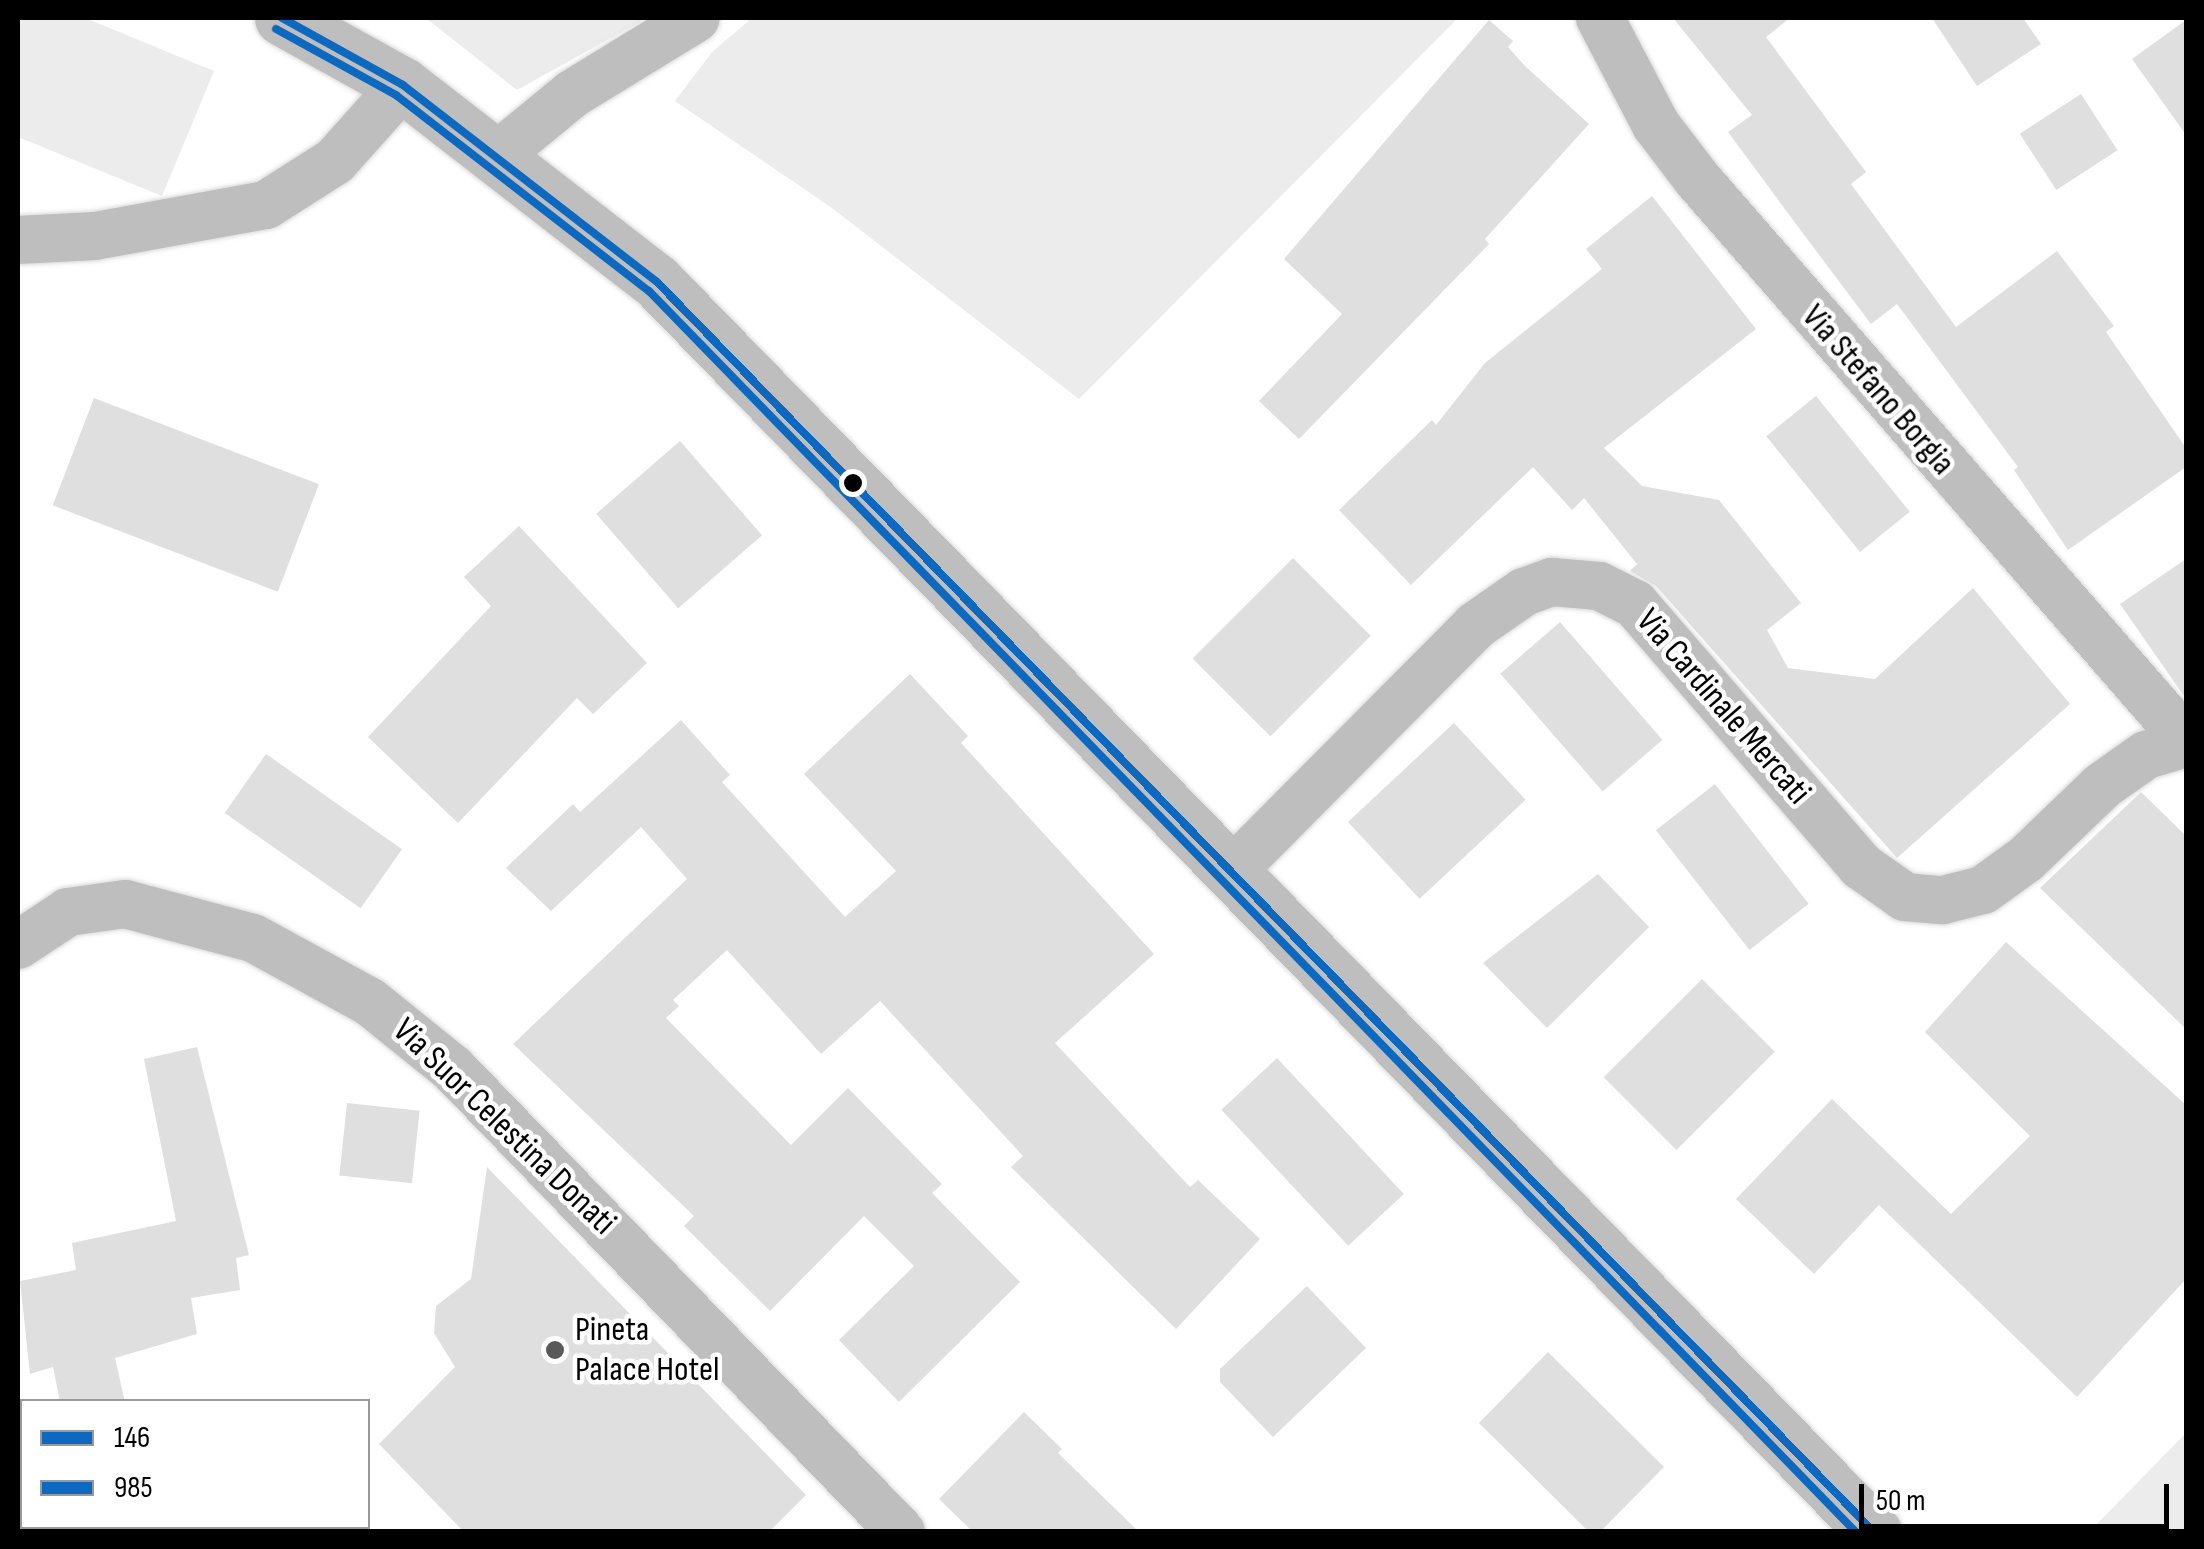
<!DOCTYPE html>
<style>
body{margin:0}
#map{position:relative;width:2204px;height:1549px;overflow:hidden;background:#fff;font-family:"Sofia Sans Condensed",sans-serif}
div>[style]{position:absolute}
[style*='--x']{left:calc(var(--x)*1px);top:calc(var(--y)*1px);width:calc(var(--w)*1px);rotate:calc(var(--a)*1deg)}
.green>*{inset:0;background:#ececec}
.building>*{inset:0;background:#dfdfdf;transform-origin:0 0}
.roads{filter:drop-shadow(0 0 2px #dbdbdb) drop-shadow(0 0 2px #dbdbdb)}
.minor>*{height:48px;margin:-24px;padding:0 24px;transform-origin:24px;border-radius:24px;background:#bebebe}
.major>*{height:55px;margin:-27.5px;padding:0 27.5px;transform-origin:27.5px;border-radius:27.5px;background:#bebebe}
.bus-1>*{height:8px;margin:-4px;padding:0 4px;transform-origin:4px;border-radius:4px;background:#0c69bf}
.bus-2>*{height:8px;margin:-4px;padding:0 4px;transform-origin:4px;border-radius:4px;background:#0c69bf}
.dots>*{width:28px;height:28px;translate:-50% -50%;box-sizing:border-box;border:5px solid #fff;border-radius:50%}
span{translate:-50% -50%;white-space:nowrap;text-align:center;line-height:1.15;-webkit-text-stroke:9px #fff;paint-order:stroke}
.street-label{font-size:35px;color:#000}
.poi-label{font-size:35px;color:#000}
.left{translate:0 -50%;text-align:left}
.frame{position:absolute;inset:0;border:20px solid #000;pointer-events:none}
.legend{position:absolute;left:20px;top:1399px;width:350px;height:130px;box-sizing:border-box;background:#fff;border:2px solid #999;margin:0;padding:12px 18px;list-style:none;font-size:30px;color:#000}
.legend li{display:flex;align-items:center;gap:20px;height:50px}
.legend b{width:50px;border:2px solid #999}
.scale{position:absolute;left:1859px;top:1484px;width:310px;height:45px;box-sizing:border-box;border:5px solid #000;border-top:0;padding-left:12px;font-size:30px;line-height:35px;white-space:nowrap;color:#000;-webkit-text-stroke:8px #fff;paint-order:stroke}
</style>
<div id="map">
<div class="green">
<div style="clip-path:polygon(18px 18px,85px 18px,214px 71px,162px 196px,18px 137px)"></div>
<div style="clip-path:polygon(426px 18px,647px 18px,517px 90px)"></div>
<div style="clip-path:polygon(752px 18px,1458px 18px,1079px 399px,832px 208px,675px 101px,712px 52px)"></div>
<div style="clip-path:polygon(2186px 1433px,2186px 1531px,2090px 1531px)"></div>
</div>
<div class="building">
<div style="clip-path:polygon(1673px 18px,1790px 18px,1766px 37px,1866px 172px,1851px 184px,1956px 327px,2057px 251px,2114px 326px,2106px 332px,2186px 448px,2186px 467px,2068px 550px,2014px 470px,2018px 467px,1897px 304px,1871px 324px,1796px 224px,1728px 132px,1752px 115px)"></div>
<div style="clip-path:polygon(1932px 18px,2023px 18px,2041px 44px,1977px 86px)"></div>
<div style="clip-path:polygon(1489px 20px,1513px 41px,1508px 47px,1525px 66px,1589px 124px,1485px 239px,1489px 244px,1299px 439px,1259px 401px,1342px 314px,1284px 259px)"></div>
<div style="clip-path:polygon(2186px 20px,2186px 135px,2132px 59px)"></div>
<div style="left:2081px;top:94px;width:67px;height:73px;rotate:57deg"></div>
<div style="clip-path:polygon(1652px 196px,1756px 329px,1604px 448px,1642px 486px,1719px 500px,1801px 603px,1767px 630px,1788px 668px,1875px 679px,1973px 588px,2070px 704px,1897px 858px,1656px 586px,1630px 571px,1637px 564px,1584px 498px,1572px 510px,1533px 467px,1411px 585px,1339px 510px,1432px 420px,1436px 425px,1485px 363px,1602px 269px,1586px 249px)"></div>
<div style="left:1816px;top:396px;width:149px;height:64px;rotate:51deg"></div>
<div style="left:94px;top:398px;width:241px;height:115px;rotate:21deg"></div>
<div style="left:680px;top:441px;width:125px;height:111px;rotate:49deg"></div>
<div style="clip-path:polygon(519px 526px,647px 663px,593px 714px,577px 698px,458px 823px,368px 737px,491px 606px,464px 577px)"></div>
<div style="left:1293px;top:558px;width:110px;height:142px;rotate:45deg"></div>
<div style="clip-path:polygon(2186px 559px,2186px 699px,2120px 604px)"></div>
<div style="left:1560px;top:622px;width:156px;height:79px;rotate:49deg"></div>
<div style="clip-path:polygon(910px 674px,968px 736px,961px 743px,1154px 954px,1055px 1043px,1190px 1187px,1198px 1180px,1260px 1239px,1176px 1329px,1011px 1167px,1023px 1156px,880px 1001px,821px 1054px,727px 950px,673px 1000px,679px 1006px,666px 1018px,791px 1145px,848px 1088px,942px 1184px,932px 1193px,1020px 1282px,899px 1402px,839px 1340px,914px 1266px,864px 1216px,770px 1311px,684px 1226px,694px 1216px,513px 1044px,687px 879px,641px 827px,551px 911px,506px 868px,573px 804px,580px 812px,681px 720px,730px 775px,722px 782px,845px 917px,896px 871px,804px 774px)"></div>
<div style="left:1454px;top:723px;width:105px;height:145px;rotate:47deg"></div>
<div style="left:266px;top:754px;width:166px;height:72px;rotate:35deg"></div>
<div style="left:1715px;top:784px;width:152px;height:75px;rotate:52deg"></div>
<div style="clip-path:polygon(2141px 792px,2186px 836px,2186px 1029px,2040px 888px)"></div>
<div style="clip-path:polygon(1598px 874px,1649px 927px,1547px 1028px,1483px 963px)"></div>
<div style="clip-path:polygon(2006px 942px,2186px 1105px,2186px 1279px,2077px 1397px,1879px 1205px,1814px 1274px,1736px 1199px,1832px 1099px,1951px 1214px,2030px 1136px,1925px 1032px)"></div>
<div style="left:1702px;top:979px;width:103px;height:139px;rotate:45deg"></div>
<div style="clip-path:polygon(197px 1047px,249px 1255px,236px 1258px,240px 1290px,191px 1298px,197px 1334px,115px 1358px,125px 1402px,60px 1402px,53px 1367px,30px 1374px,20px 1281px,76px 1270px,72px 1243px,176px 1221px,144px 1059px)"></div>
<div style="left:1277px;top:1058px;width:186px;height:76px;rotate:47deg"></div>
<div style="left:347px;top:1103px;width:73px;height:73px;rotate:6deg"></div>
<div style="clip-path:polygon(487px 1167px,806px 1495px,769px 1532px,464px 1532px,379px 1444px,455px 1367px,434px 1333px,436px 1306px,471px 1279px)"></div>
<div style="clip-path:polygon(1307px 1286px,1366px 1348px,1273px 1437px,1220px 1382px,1220px 1369px)"></div>
<div style="clip-path:polygon(1548px 1352px,1664px 1467px,1600px 1532px,1589px 1532px,1479px 1423px)"></div>
<div style="clip-path:polygon(1024px 1412px,1062px 1449px,1058px 1453px,1139px 1532px,973px 1532px,939px 1499px)"></div>
</div>
<div class="roads">
<div class="minor">
<div style="--x:1600;--y:18;--w:121;--a:62.4"></div>
<div style="--x:1656;--y:125;--w:69;--a:52.6"></div>
<div style="--x:1698;--y:180;--w:743;--a:48.93"></div>
<div style="--x:498;--y:155;--w:96;--a:-39.5"></div>
<div style="--x:572;--y:94;--w:145;--a:-31.5"></div>
<div style="--x:18;--y:240;--w:77;--a:-3"></div>
<div style="--x:95;--y:236;--w:174;--a:-10.3"></div>
<div style="--x:266;--y:205;--w:82;--a:-32.5"></div>
<div style="--x:335;--y:161;--w:102;--a:-48.2"></div>
<div style="--x:1230;--y:873;--w:348;--a:-45.2"></div>
<div style="--x:1475;--y:626;--w:60;--a:-34.8"></div>
<div style="--x:1524;--y:592;--w:30;--a:-20"></div>
<div style="--x:1552;--y:582;--w:47;--a:4.9"></div>
<div style="--x:1599;--y:586;--w:40;--a:26.6"></div>
<div style="--x:1635;--y:604;--w:346;--a:49.2"></div>
<div style="--x:1861;--y:866;--w:54;--a:35.2"></div>
<div style="--x:1905;--y:897;--w:38;--a:5"></div>
<div style="--x:1943;--y:900;--w:41;--a:-14"></div>
<div style="--x:1983;--y:890;--w:53;--a:-35.8"></div>
<div style="--x:2026;--y:859;--w:105;--a:-43.8"></div>
<div style="--x:2102;--y:786;--w:54;--a:-35.2"></div>
<div style="--x:2146;--y:755;--w:42;--a:-16.7"></div>
<div style="--x:18;--y:945;--w:60;--a:-33.4"></div>
<div style="--x:68;--y:912;--w:58;--a:-8"></div>
<div style="--x:125;--y:904;--w:132;--a:14.9"></div>
<div style="--x:253;--y:938;--w:133;--a:28.7"></div>
<div style="--x:370;--y:1002;--w:107;--a:38.9"></div>
<div style="--x:453;--y:1069;--w:644;--a:45.94"></div>
</div>
<div class="major">
<div style="--x:282;--y:18;--w:138;--a:29"></div>
<div style="--x:403;--y:85;--w:321;--a:37.8"></div>
<div style="--x:657;--y:282;--w:1745;--a:45.77"></div>
</div>
</div>
<div class="bus-1">
<div style="--x:282;--y:18;--w:138;--a:29"></div>
<div style="--x:403;--y:85;--w:321;--a:37.8"></div>
<div style="--x:657;--y:282;--w:1745;--a:45.77"></div>
</div>
<div class="bus-2">
<div style="--x:276;--y:29;--w:137;--a:28.8"></div>
<div style="--x:396;--y:95;--w:320;--a:37.8"></div>
<div style="--x:649;--y:291;--w:1731;--a:45.8"></div>
</div>
<div class="dots">
<div style="left:853px;top:483px;background:#000"></div>
<div style="left:555px;top:1350px;background:#595959"></div>
</div>
<div class="street-label">
<span style="left:1878px;top:390px;rotate:49deg">Via Stefano Borgia</span>
<span style="left:1723px;top:707px;rotate:49deg">Via Cardinale Mercati</span>
<span style="left:504px;top:1127px;rotate:44deg">Via Suor Celestina Donati</span>
</div>
<div class="poi-label">
<span class="left" style="left:575px;top:1350px">Pineta<br>Palace Hotel</span>
</div>
<div class="frame"></div>
<ul class="legend">
<li><b style="height:12px;background:#0c69bf"></b>146</li>
<li><b style="height:12px;background:#0c69bf"></b>985</li>
</ul>
<div class="scale">50 m</div>
</div>
